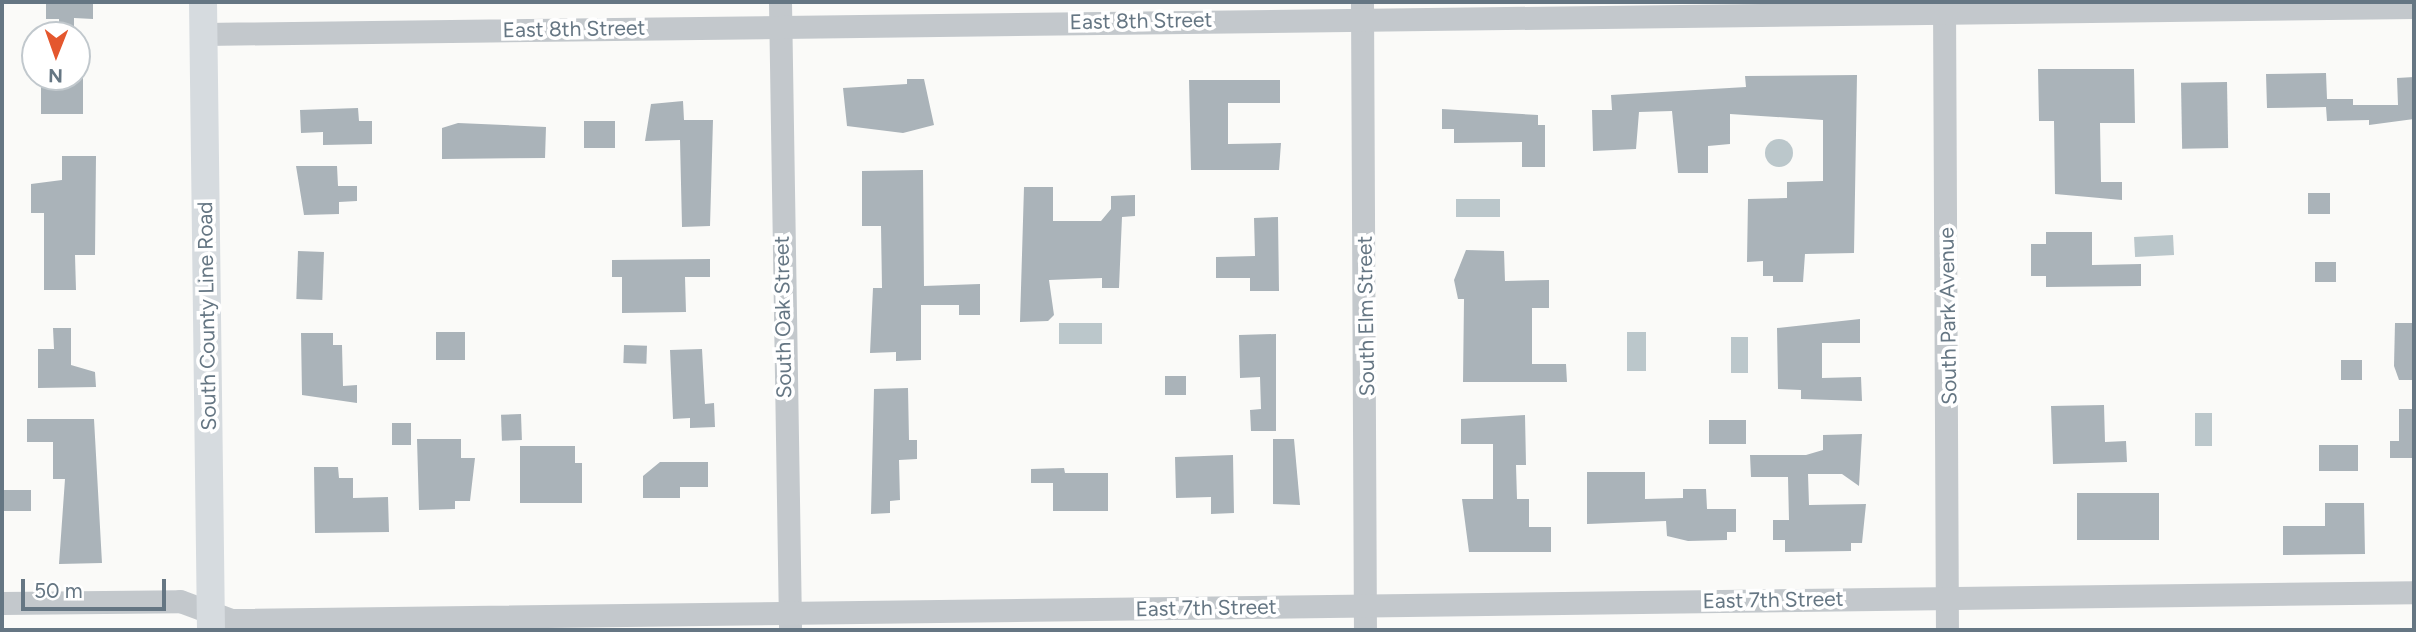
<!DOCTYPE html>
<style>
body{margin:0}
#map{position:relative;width:2416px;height:632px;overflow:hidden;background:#fafaf8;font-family:Figtree,sans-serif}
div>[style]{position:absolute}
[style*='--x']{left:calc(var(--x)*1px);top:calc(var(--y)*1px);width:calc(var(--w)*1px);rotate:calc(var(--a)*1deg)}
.water>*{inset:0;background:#bbc7cb;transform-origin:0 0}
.round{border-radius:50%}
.building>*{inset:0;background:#aab3b9;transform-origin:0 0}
.minor>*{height:23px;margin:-11.5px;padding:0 11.5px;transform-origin:11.5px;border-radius:11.5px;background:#c3c8cc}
.major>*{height:28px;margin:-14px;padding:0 14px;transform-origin:14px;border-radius:14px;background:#d6dbdf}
span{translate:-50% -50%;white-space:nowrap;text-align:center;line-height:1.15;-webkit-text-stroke:7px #fff;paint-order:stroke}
.street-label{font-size:21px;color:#657683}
.frame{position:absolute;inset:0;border:4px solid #657683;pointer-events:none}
.north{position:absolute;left:21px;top:21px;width:70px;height:70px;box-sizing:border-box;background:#fff;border:2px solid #c1c8cd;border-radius:50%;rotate:181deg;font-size:19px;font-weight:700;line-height:28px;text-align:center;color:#657683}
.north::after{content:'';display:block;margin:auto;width:24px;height:32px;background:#e4572e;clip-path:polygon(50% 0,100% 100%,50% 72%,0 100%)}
.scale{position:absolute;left:21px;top:579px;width:145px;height:32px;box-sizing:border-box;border:4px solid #657683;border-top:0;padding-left:9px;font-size:21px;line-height:24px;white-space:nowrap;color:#657683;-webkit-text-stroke:5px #fff;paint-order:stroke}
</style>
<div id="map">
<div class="water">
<div class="round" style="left:1765px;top:139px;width:28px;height:28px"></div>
<div style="left:1456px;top:199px;width:44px;height:18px"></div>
<div style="left:2173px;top:235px;width:20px;height:39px;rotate:87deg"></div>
<div style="left:1059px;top:323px;width:43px;height:21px"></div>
<div style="left:1627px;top:332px;width:19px;height:39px"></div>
<div style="left:1731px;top:337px;width:17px;height:36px"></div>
<div style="left:2195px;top:413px;width:17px;height:33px"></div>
</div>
<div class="building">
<div style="clip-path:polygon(46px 2px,93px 2px,93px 19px,74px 18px,74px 35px,59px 35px,59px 19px,46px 19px)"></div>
<div style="clip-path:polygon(2038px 69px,2134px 69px,2135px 123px,2100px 123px,2101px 182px,2122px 182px,2122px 200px,2055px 194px,2054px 121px,2039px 121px)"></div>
<div style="clip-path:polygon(2326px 73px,2327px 99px,2353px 99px,2353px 105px,2398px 105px,2397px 78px,2414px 77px,2414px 119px,2369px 125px,2369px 120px,2327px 121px,2326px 107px,2267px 108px,2266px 74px)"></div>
<div style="clip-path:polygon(1857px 75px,1854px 253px,1805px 254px,1803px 282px,1773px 282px,1773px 276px,1763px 276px,1763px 261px,1747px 262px,1748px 199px,1787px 198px,1787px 182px,1823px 181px,1823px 120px,1730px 114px,1730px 144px,1708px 146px,1708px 173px,1678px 173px,1672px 111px,1639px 112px,1636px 149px,1593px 151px,1592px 110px,1612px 110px,1611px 95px,1746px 87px,1745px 76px)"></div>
<div style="left:41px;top:77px;width:42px;height:37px"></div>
<div style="clip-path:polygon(907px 79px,924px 79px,934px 125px,903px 133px,847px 126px,843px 88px,907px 84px)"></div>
<div style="clip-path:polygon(1189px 80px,1280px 80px,1280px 103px,1228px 103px,1228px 144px,1281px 143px,1279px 170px,1191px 170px)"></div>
<div style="left:2227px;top:82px;width:66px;height:46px;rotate:89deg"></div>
<div style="clip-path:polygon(683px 101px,684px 120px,713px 120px,710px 226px,682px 227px,680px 140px,645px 141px,651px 104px)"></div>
<div style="clip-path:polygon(358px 108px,359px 121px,372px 121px,372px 144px,323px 145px,323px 132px,301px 133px,300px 110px)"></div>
<div style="clip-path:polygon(1442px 109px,1538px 115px,1538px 125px,1545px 125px,1545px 167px,1522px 167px,1522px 142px,1454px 143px,1454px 129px,1442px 129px)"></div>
<div style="left:615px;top:121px;width:27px;height:31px;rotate:90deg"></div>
<div style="clip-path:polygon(458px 123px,546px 127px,545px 158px,442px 159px,442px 128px)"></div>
<div style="clip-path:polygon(62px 156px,96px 156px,95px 255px,75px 255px,76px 290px,44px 290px,44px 213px,31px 213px,31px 184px,62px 180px)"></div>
<div style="clip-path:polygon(296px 166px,337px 166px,338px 186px,357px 186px,357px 201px,339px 202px,339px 214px,304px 215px)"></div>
<div style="clip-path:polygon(923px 170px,924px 286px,980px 284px,980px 315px,959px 315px,959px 305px,921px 305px,921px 360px,896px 361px,896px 352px,870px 353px,873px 288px,882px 288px,881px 226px,862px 226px,862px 171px)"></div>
<div style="clip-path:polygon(1024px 187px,1053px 187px,1053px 221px,1101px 221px,1111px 209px,1111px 196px,1135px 195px,1135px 216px,1122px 217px,1119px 288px,1102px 288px,1102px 278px,1049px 280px,1054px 315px,1048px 321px,1020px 322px)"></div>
<div style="left:2308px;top:193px;width:22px;height:21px"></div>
<div style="clip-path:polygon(1278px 217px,1279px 291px,1250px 291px,1250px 278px,1216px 278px,1216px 257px,1255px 256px,1254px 218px)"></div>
<div style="clip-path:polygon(2046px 232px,2092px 232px,2092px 265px,2141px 264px,2141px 286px,2046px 287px,2046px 276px,2031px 276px,2031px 244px,2046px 244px)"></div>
<div style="clip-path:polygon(1466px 250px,1504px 251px,1505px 281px,1549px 280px,1549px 308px,1532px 308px,1532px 364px,1566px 364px,1567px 382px,1463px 382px,1464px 299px,1458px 299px,1454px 280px)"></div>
<div style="left:298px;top:251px;width:26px;height:48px;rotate:2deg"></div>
<div style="clip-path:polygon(710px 259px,710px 277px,685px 277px,686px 312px,622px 313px,622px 277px,612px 277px,612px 260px)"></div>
<div style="left:2315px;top:262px;width:21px;height:20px"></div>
<div style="clip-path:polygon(1860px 319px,1860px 343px,1822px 343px,1822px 378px,1861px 377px,1862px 401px,1801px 399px,1801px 390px,1778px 389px,1777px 328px)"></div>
<div style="clip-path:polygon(2395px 323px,2414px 323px,2414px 380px,2399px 380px,2394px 366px)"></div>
<div style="clip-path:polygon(53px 328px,71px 328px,71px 365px,95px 372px,96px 387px,38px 388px,38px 349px,54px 349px)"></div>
<div style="left:465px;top:332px;width:28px;height:29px;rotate:90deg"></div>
<div style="clip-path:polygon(301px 333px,333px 333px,333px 345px,342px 345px,343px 386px,357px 385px,357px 403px,302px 395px)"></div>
<div style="clip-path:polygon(1276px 334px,1276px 431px,1251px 431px,1250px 410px,1261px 409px,1260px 377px,1240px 378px,1239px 335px)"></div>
<div style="left:624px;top:345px;width:23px;height:18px;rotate:2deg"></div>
<div style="clip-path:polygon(702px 349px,705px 404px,714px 403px,715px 427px,690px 428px,690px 418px,673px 419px,670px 350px)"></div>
<div style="left:2341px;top:360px;width:21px;height:20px"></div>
<div style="left:1165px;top:376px;width:21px;height:19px"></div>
<div style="clip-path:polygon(908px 388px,909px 440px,917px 440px,917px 459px,899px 460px,900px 500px,890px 501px,890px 513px,871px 514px,874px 389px)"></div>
<div style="clip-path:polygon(2104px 405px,2105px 442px,2126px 441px,2127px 462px,2053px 464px,2051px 406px)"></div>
<div style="clip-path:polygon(2399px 409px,2414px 409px,2414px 458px,2390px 458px,2390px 441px,2399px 441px)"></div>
<div style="left:521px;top:414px;width:26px;height:20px;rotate:88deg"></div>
<div style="clip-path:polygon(1525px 415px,1526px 465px,1516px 465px,1517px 499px,1529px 499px,1529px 527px,1551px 527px,1551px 552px,1469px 552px,1462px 499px,1493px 499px,1493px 444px,1461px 444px,1461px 419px)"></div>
<div style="clip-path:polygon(27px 419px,94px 419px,102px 563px,59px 564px,65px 479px,53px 479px,53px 442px,27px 442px)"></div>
<div style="left:1709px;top:420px;width:37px;height:24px"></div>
<div style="left:392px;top:423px;width:19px;height:22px"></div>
<div style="clip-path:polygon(1862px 434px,1859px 486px,1842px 474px,1808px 474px,1809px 505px,1866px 504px,1862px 543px,1851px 543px,1851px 551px,1785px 552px,1785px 540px,1773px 540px,1773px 520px,1789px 520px,1788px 477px,1751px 477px,1750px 455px,1806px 455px,1823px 450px,1823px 435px)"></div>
<div style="clip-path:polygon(417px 439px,461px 439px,461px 458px,475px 458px,470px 501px,455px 501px,455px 509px,419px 510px)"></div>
<div style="clip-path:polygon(1273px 439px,1294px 439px,1300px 505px,1273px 504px)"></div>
<div style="left:2319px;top:445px;width:39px;height:26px"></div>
<div style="clip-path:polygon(520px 446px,575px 446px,575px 463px,582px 463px,582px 503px,520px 503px)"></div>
<div style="clip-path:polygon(1233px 455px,1234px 513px,1211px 514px,1211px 497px,1176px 498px,1175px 457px)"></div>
<div style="clip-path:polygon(660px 462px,708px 462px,708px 487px,680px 487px,680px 498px,643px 498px,643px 476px)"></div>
<div style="clip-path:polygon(314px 467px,338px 467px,339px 478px,353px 478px,353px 498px,388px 497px,389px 532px,315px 533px)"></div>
<div style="clip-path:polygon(1064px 468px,1065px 473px,1108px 473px,1108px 511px,1053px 511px,1053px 483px,1031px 483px,1031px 469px)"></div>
<div style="clip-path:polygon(1587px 472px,1645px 472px,1645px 499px,1683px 498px,1683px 489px,1706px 489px,1707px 509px,1736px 509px,1736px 532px,1727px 532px,1727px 540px,1688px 541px,1667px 536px,1666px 521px,1587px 524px)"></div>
<div style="left:2px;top:490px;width:29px;height:21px"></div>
<div style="left:2159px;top:493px;width:47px;height:82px;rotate:90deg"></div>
<div style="clip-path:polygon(2325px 503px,2364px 503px,2365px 554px,2283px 555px,2283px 526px,2325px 526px)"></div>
</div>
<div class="minor">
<div style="--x:780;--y:2;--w:626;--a:89.08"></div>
<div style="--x:1362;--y:2;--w:628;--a:89.73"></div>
<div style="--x:1944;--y:2;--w:628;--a:89.73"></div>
<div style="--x:204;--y:34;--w:2210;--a:-0.7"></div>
<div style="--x:2;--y:603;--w:178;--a:-0.6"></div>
<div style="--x:180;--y:601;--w:54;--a:20.4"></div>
<div style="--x:231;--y:620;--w:2183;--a:-0.73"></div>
</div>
<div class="major">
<div style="--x:203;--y:2;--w:628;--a:89.27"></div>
</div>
<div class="street-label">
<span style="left:1141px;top:21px;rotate:-1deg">East 8th Street</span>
<span style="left:574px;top:29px;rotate:-1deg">East 8th Street</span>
<span style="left:207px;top:316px;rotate:-91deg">South County Line Road</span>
<span style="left:1366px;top:316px;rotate:-91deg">South Elm Street</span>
<span style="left:1948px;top:316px;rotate:-91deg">South Park Avenue</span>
<span style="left:783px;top:317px;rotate:-91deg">South Oak Street</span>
<span style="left:1773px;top:600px;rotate:-1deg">East 7th Street</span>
<span style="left:1206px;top:608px;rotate:-1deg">East 7th Street</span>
</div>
<div class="frame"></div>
<div class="north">N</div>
<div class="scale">50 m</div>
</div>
